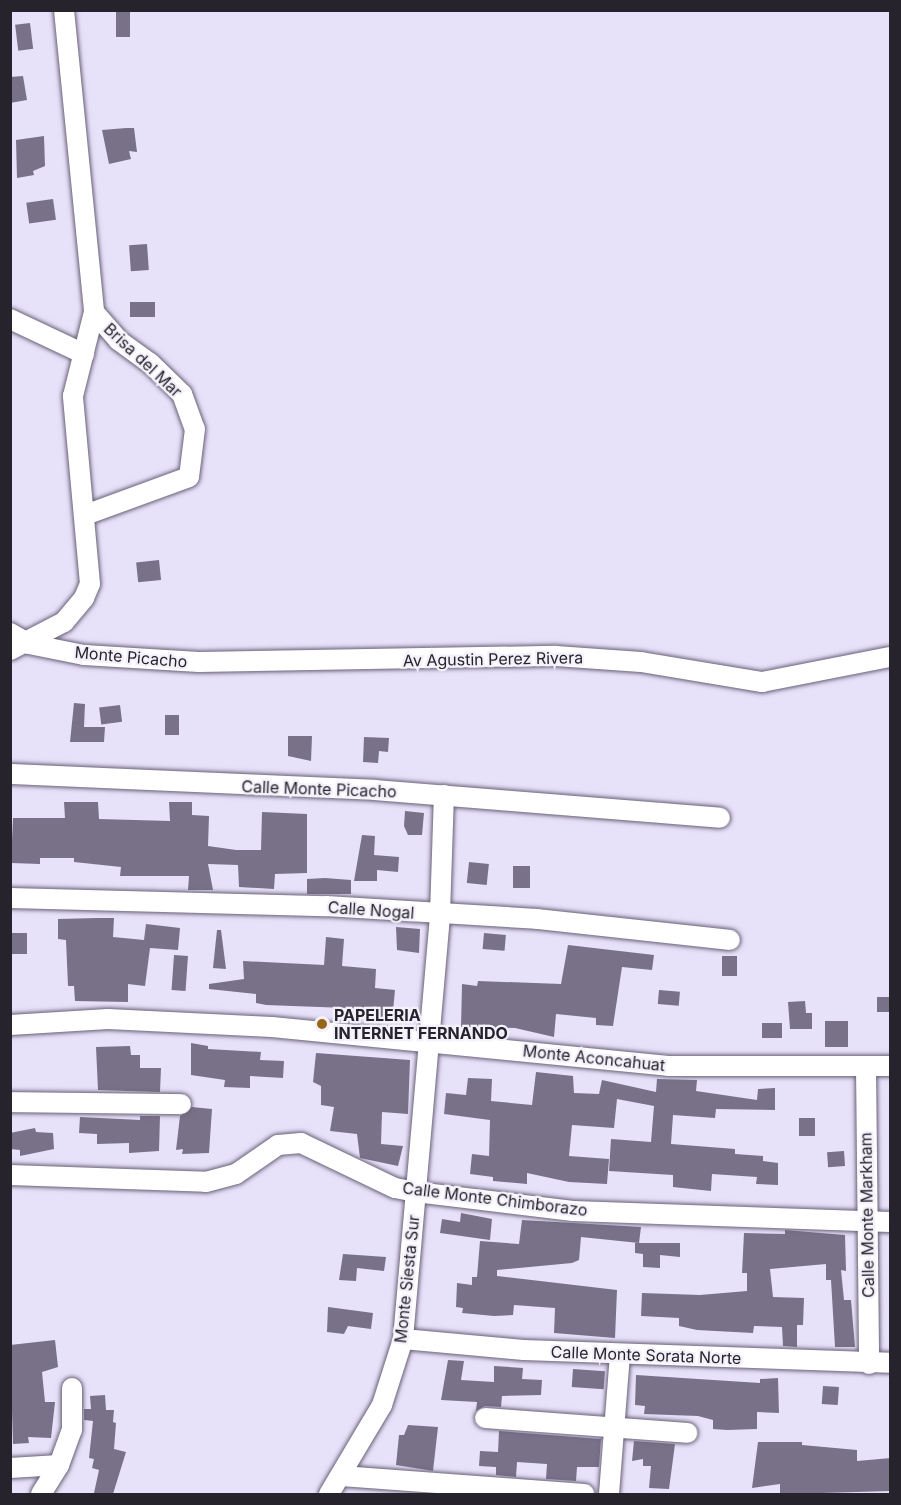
<!DOCTYPE html>
<style>
body{margin:0}
#map{position:relative;width:901px;height:1505px;overflow:hidden;background:#e8e1fa;font-family:Inter,sans-serif}
div>[style]{position:absolute}
[style*='--x']{left:calc(var(--x)*1px);top:calc(var(--y)*1px);width:calc(var(--w)*1px);rotate:calc(var(--a)*1deg)}
.building>*{inset:0;background:#787188;transform-origin:0 0}
.roads{filter:drop-shadow(0 0 2px #686177) drop-shadow(0 0 2px #686177)}
.minor>*{height:20px;margin:-10px;padding:0 10px;transform-origin:10px;border-radius:10px;background:#fff}
.dots>*{width:16px;height:16px;translate:-50% -50%;box-sizing:border-box;border:3px solid #f4f1fb;border-radius:50%}
span{translate:-50% -50%;white-space:nowrap;text-align:center;line-height:1.15;-webkit-text-stroke:4.5px #f4f1fb;paint-order:stroke}
.street-label{font-size:16px;color:#26232c}
.poi-label{font-size:16px;color:#26232c;font-weight:700}
.left{translate:0 -50%;text-align:left}
.frame{position:absolute;inset:0;border:12px solid #26232c;pointer-events:none}
</style>
<div id="map">
<div class="building">
<div style="left:116px;top:10px;width:14px;height:27px"></div>
<div style="left:30px;top:23px;width:26px;height:15px;rotate:83deg"></div>
<div style="clip-path:polygon(23px 76px,27px 100px,10px 103px,10px 77px)"></div>
<div style="clip-path:polygon(126px 128px,134px 128px,137px 152px,129px 151px,131px 159px,109px 164px,102px 130px)"></div>
<div style="clip-path:polygon(44px 136px,45px 166px,33px 171px,34px 175px,17px 178px,16px 140px)"></div>
<div style="left:53px;top:199px;width:21px;height:27px;rotate:82deg"></div>
<div style="left:147px;top:244px;width:26px;height:18px;rotate:86deg"></div>
<div style="left:155px;top:302px;width:15px;height:25px;rotate:90deg"></div>
<div style="left:159px;top:560px;width:20px;height:23px;rotate:84deg"></div>
<div style="clip-path:polygon(74px 703px,85px 704px,84px 727px,105px 727px,104px 742px,70px 742px)"></div>
<div style="left:120px;top:705px;width:17px;height:21px;rotate:83deg"></div>
<div style="left:179px;top:715px;width:20px;height:14px;rotate:90deg"></div>
<div style="clip-path:polygon(288px 736px,312px 736px,311px 761px,288px 756px)"></div>
<div style="clip-path:polygon(364px 737px,389px 738px,388px 752px,379px 751px,378px 763px,363px 762px)"></div>
<div style="clip-path:polygon(64px 802px,98px 802px,99px 819px,170px 821px,169px 802px,192px 802px,192px 815px,209px 816px,208px 846px,236px 850px,261px 850px,262px 812px,307px 814px,307px 873px,275px 874px,274px 889px,239px 887px,238px 865px,208px 864px,213px 890px,188px 890px,189px 876px,120px 876px,121px 867px,74px 862px,74px 858px,40px 858px,40px 864px,11px 863px,13px 818px,65px 818px)"></div>
<div style="clip-path:polygon(405px 811px,424px 813px,422px 835px,408px 835px,404px 826px)"></div>
<div style="clip-path:polygon(362px 835px,375px 836px,374px 855px,399px 857px,398px 872px,377px 870px,377px 881px,354px 881px)"></div>
<div style="left:469px;top:862px;width:20px;height:21px;rotate:6deg"></div>
<div style="left:513px;top:866px;width:17px;height:22px"></div>
<div style="clip-path:polygon(325px 878px,351px 880px,351px 894px,307px 894px,307px 879px)"></div>
<div style="clip-path:polygon(97px 918px,114px 918px,113px 937px,144px 940px,146px 924px,180px 928px,178px 950px,150px 948px,145px 986px,128px 984px,128px 1002px,75px 1001px,74px 986px,68px 986px,66px 940px,58px 939px,58px 919px)"></div>
<div style="clip-path:polygon(396px 927px,420px 929px,419px 953px,397px 950px)"></div>
<div style="clip-path:polygon(217px 930px,221px 930px,226px 969px,213px 968px)"></div>
<div style="left:10px;top:933px;width:17px;height:21px"></div>
<div style="left:484px;top:933px;width:22px;height:16px;rotate:5deg"></div>
<div style="clip-path:polygon(326px 937px,344px 939px,342px 966px,376px 969px,375px 988px,395px 990px,392px 1022px,373px 1020px,373px 1009px,266px 1005px,256px 1003px,256px 994px,209px 989px,209px 984px,244px 979px,243px 961px,324px 965px)"></div>
<div style="clip-path:polygon(568px 945px,654px 955px,652px 970px,622px 967px,613px 1026px,596px 1025px,596px 1018px,556px 1014px,554px 1037px,515px 1028px,461px 1027px,462px 984px,477px 986px,478px 981px,561px 984px)"></div>
<div style="left:174px;top:955px;width:14px;height:35px;rotate:4deg"></div>
<div style="left:722px;top:956px;width:15px;height:20px"></div>
<div style="left:659px;top:990px;width:21px;height:14px;rotate:5deg"></div>
<div style="left:891px;top:997px;width:15px;height:14px;rotate:90deg"></div>
<div style="clip-path:polygon(805px 1001px,806px 1013px,812px 1013px,812px 1029px,790px 1029px,788px 1002px)"></div>
<div style="left:825px;top:1021px;width:23px;height:26px"></div>
<div style="left:762px;top:1023px;width:20px;height:15px"></div>
<div style="clip-path:polygon(191px 1043px,208px 1046px,208px 1049px,261px 1052px,260px 1060px,284px 1061px,283px 1078px,250px 1076px,250px 1088px,224px 1087px,225px 1080px,191px 1075px)"></div>
<div style="clip-path:polygon(130px 1046px,131px 1055px,140px 1055px,140px 1068px,161px 1068px,160px 1092px,98px 1090px,96px 1047px)"></div>
<div style="clip-path:polygon(316px 1053px,410px 1060px,408px 1114px,382px 1112px,381px 1144px,403px 1146px,398px 1166px,360px 1158px,357px 1134px,330px 1131px,334px 1107px,321px 1105px,321px 1086px,313px 1082px)"></div>
<div style="clip-path:polygon(536px 1072px,573px 1076px,574px 1093px,599px 1094px,602px 1080px,656px 1092px,657px 1079px,697px 1080px,696px 1091px,757px 1100px,758px 1089px,775px 1088px,775px 1110px,716px 1109px,715px 1118px,673px 1115px,671px 1144px,735px 1149px,735px 1154px,763px 1156px,763px 1161px,778px 1163px,778px 1185px,756px 1184px,757px 1177px,712px 1174px,711px 1191px,673px 1187px,673px 1175px,609px 1171px,611px 1139px,651px 1142px,654px 1106px,617px 1099px,614px 1128px,572px 1125px,569px 1156px,609px 1159px,607px 1184px,569px 1182px,527px 1173px,527px 1184px,493px 1181px,493px 1177px,470px 1174px,472px 1154px,489px 1156px,490px 1120px,444px 1114px,446px 1093px,466px 1095px,468px 1078px,492px 1079px,491px 1101px,532px 1105px)"></div>
<div style="clip-path:polygon(192px 1107px,212px 1109px,209px 1153px,182px 1154px,183px 1149px,176px 1150px,180px 1116px)"></div>
<div style="clip-path:polygon(140px 1116px,160px 1116px,159px 1151px,129px 1153px,129px 1143px,97px 1144px,97px 1134px,79px 1133px,80px 1117px,140px 1120px)"></div>
<div style="left:815px;top:1118px;width:18px;height:16px;rotate:90deg"></div>
<div style="clip-path:polygon(35px 1128px,36px 1132px,53px 1133px,54px 1149px,20px 1156px,20px 1150px,10px 1149px,10px 1133px)"></div>
<div style="left:844px;top:1151px;width:15px;height:17px;rotate:86deg"></div>
<div style="clip-path:polygon(461px 1213px,492px 1219px,490px 1240px,440px 1233px,442px 1219px,460px 1222px)"></div>
<div style="clip-path:polygon(522px 1220px,641px 1227px,639px 1243px,581px 1237px,579px 1260px,572px 1263px,497px 1270px,497px 1276px,617px 1290px,615px 1338px,554px 1333px,555px 1308px,514px 1305px,513px 1315px,494px 1316px,462px 1313px,463px 1308px,456px 1307px,457px 1283px,472px 1285px,472px 1277px,477px 1277px,480px 1241px,519px 1244px)"></div>
<div style="clip-path:polygon(785px 1230px,845px 1235px,846px 1271px,841px 1270px,844px 1300px,851px 1300px,855px 1347px,835px 1347px,831px 1280px,826px 1280px,826px 1264px,770px 1269px,773px 1297px,804px 1298px,803px 1325px,797px 1325px,797px 1347px,783px 1346px,782px 1327px,754px 1326px,753px 1333px,697px 1330px,679px 1326px,679px 1318px,641px 1316px,642px 1293px,700px 1295px,747px 1291px,747px 1273px,742px 1273px,744px 1233px,785px 1234px)"></div>
<div style="clip-path:polygon(635px 1243px,680px 1243px,680px 1257px,660px 1255px,660px 1268px,643px 1267px,643px 1254px,635px 1253px)"></div>
<div style="clip-path:polygon(343px 1254px,386px 1257px,384px 1271px,357px 1268px,356px 1281px,339px 1280px)"></div>
<div style="clip-path:polygon(328px 1307px,373px 1313px,371px 1329px,348px 1326px,344px 1334px,327px 1332px)"></div>
<div style="clip-path:polygon(55px 1340px,58px 1367px,42px 1372px,45px 1402px,55px 1402px,51px 1438px,28px 1437px,29px 1443px,13px 1444px,10px 1345px)"></div>
<div style="clip-path:polygon(448px 1360px,464px 1361px,461px 1380px,494px 1382px,494px 1366px,523px 1368px,522px 1379px,542px 1380px,541px 1395px,502px 1396px,501px 1407px,485px 1406px,476px 1411px,477px 1402px,441px 1400px)"></div>
<div style="left:573px;top:1369px;width:32px;height:18px;rotate:4deg"></div>
<div style="clip-path:polygon(636px 1375px,760px 1383px,760px 1379px,778px 1378px,779px 1413px,757px 1412px,757px 1429px,727px 1430px,713px 1429px,713px 1420px,698px 1416px,644px 1414px,645px 1406px,635px 1405px)"></div>
<div style="left:823px;top:1386px;width:16px;height:18px;rotate:4deg"></div>
<div style="clip-path:polygon(105px 1395px,106px 1410px,114px 1410px,113px 1422px,116px 1423px,114px 1449px,126px 1452px,113px 1494px,94px 1493px,99px 1470px,92px 1468px,94px 1459px,89px 1458px,93px 1421px,84px 1420px,84px 1409px,91px 1409px,90px 1396px)"></div>
<div style="clip-path:polygon(408px 1425px,438px 1427px,433px 1471px,396px 1465px,399px 1435px,404px 1435px)"></div>
<div style="clip-path:polygon(499px 1431px,601px 1439px,599px 1467px,577px 1467px,576px 1481px,546px 1479px,547px 1464px,517px 1462px,516px 1477px,496px 1475px,496px 1467px,479px 1466px,480px 1451px,498px 1452px)"></div>
<div style="clip-path:polygon(634px 1441px,675px 1444px,669px 1489px,649px 1488px,651px 1466px,643px 1466px,643px 1459px,632px 1461px)"></div>
<div style="clip-path:polygon(758px 1442px,802px 1442px,802px 1445px,857px 1450px,857px 1461px,891px 1458px,891px 1491px,787px 1494px,780px 1493px,780px 1484px,752px 1488px)"></div>
</div>
<div class="roads">
<div class="minor">
<div style="--x:64;--y:10;--w:303;--a:84.3"></div>
<div style="--x:94;--y:312;--w:37;--a:49"></div>
<div style="--x:118;--y:340;--w:39;--a:36"></div>
<div style="--x:150;--y:363;--w:45;--a:44.1"></div>
<div style="--x:182;--y:394;--w:37;--a:70"></div>
<div style="--x:195;--y:429;--w:48;--a:97.1"></div>
<div style="--x:189;--y:477;--w:111;--a:159.9"></div>
<div style="--x:10;--y:319;--w:82;--a:25.3"></div>
<div style="--x:10;--y:633;--w:22;--a:30"></div>
<div style="--x:29;--y:644;--w:56;--a:11.3"></div>
<div style="--x:84;--y:655;--w:115;--a:3.5"></div>
<div style="--x:199;--y:662;--w:357;--a:-1"></div>
<div style="--x:556;--y:656;--w:85;--a:4"></div>
<div style="--x:641;--y:662;--w:123;--a:9.4"></div>
<div style="--x:762;--y:682;--w:130;--a:-11.1"></div>
<div style="--x:10;--y:650;--w:61;--a:-27.4"></div>
<div style="--x:64;--y:622;--w:31;--a:-50"></div>
<div style="--x:84;--y:598;--w:15;--a:-67"></div>
<div style="--x:90;--y:584;--w:189;--a:-95.2"></div>
<div style="--x:73;--y:396;--w:87;--a:-76"></div>
<div style="--x:10;--y:774;--w:365;--a:2.5"></div>
<div style="--x:375;--y:790;--w:346;--a:4.6"></div>
<div style="--x:10;--y:898;--w:316;--a:1.5"></div>
<div style="--x:326;--y:906;--w:211;--a:3.5"></div>
<div style="--x:537;--y:919;--w:194;--a:6.2"></div>
<div style="--x:10;--y:1025;--w:98;--a:-3.5"></div>
<div style="--x:108;--y:1019;--w:164;--a:2.8"></div>
<div style="--x:272;--y:1027;--w:398;--a:5.6"></div>
<div style="--x:668;--y:1066;--w:222;--a:0"></div>
<div style="--x:866;--y:1066;--w:298;--a:89.4"></div>
<div style="--x:10;--y:1102;--w:171;--a:0.7"></div>
<div style="--x:10;--y:1175;--w:196;--a:2"></div>
<div style="--x:206;--y:1182;--w:31;--a:-15"></div>
<div style="--x:236;--y:1174;--w:51;--a:-34.6"></div>
<div style="--x:278;--y:1145;--w:23;--a:-5"></div>
<div style="--x:301;--y:1143;--w:104;--a:25.6"></div>
<div style="--x:395;--y:1188;--w:21;--a:11"></div>
<div style="--x:416;--y:1192;--w:158;--a:6.9"></div>
<div style="--x:573;--y:1211;--w:317;--a:2"></div>
<div style="--x:403;--y:1339;--w:121;--a:5.2"></div>
<div style="--x:524;--y:1350;--w:366;--a:2"></div>
<div style="--x:485;--y:1418;--w:203;--a:4.2"></div>
<div style="--x:10;--y:1468;--w:49;--a:-3.5"></div>
<div style="--x:341;--y:1476;--w:244;--a:4.2"></div>
<div style="--x:41;--y:1494;--w:34;--a:-58"></div>
<div style="--x:59;--y:1465;--w:37;--a:-70"></div>
<div style="--x:72;--y:1430;--w:42;--a:-90"></div>
<div style="--x:329;--y:1494;--w:104;--a:-59.2"></div>
<div style="--x:382;--y:1405;--w:69;--a:-72.3"></div>
<div style="--x:403;--y:1339;--w:427;--a:-85"></div>
<div style="--x:440;--y:914;--w:119;--a:-88.1"></div>
<div style="--x:609;--y:1494;--w:139;--a:-85.5"></div>
</div>
</div>
<div class="dots">
<div style="left:322px;top:1024px;background:#966716"></div>
</div>
<div class="street-label">
<span style="left:143px;top:360px;rotate:43deg">Brisa del Mar</span>
<span style="left:131px;top:657px;rotate:5deg">Monte Picacho</span>
<span style="left:493px;top:659px;rotate:-1deg">Av Agustin Perez Rivera</span>
<span style="left:319px;top:789px;rotate:2deg">Calle Monte Picacho</span>
<span style="left:371px;top:910px;rotate:4deg">Calle Nogal</span>
<span style="left:594px;top:1058px;rotate:6deg">Monte Aconcahuat</span>
<span style="left:495px;top:1199px;rotate:7deg">Calle Monte Chimborazo</span>
<span style="left:867px;top:1215px;rotate:-91deg">Calle Monte Markham</span>
<span style="left:407px;top:1279px;rotate:-84deg">Monte Siesta Sur</span>
<span style="left:646px;top:1355px;rotate:2deg">Calle Monte Sorata Norte</span>
</div>
<div class="poi-label">
<span class="left" style="left:334px;top:1024px">PAPELERIA<br>INTERNET FERNANDO</span>
</div>
<div class="frame"></div>
</div>
